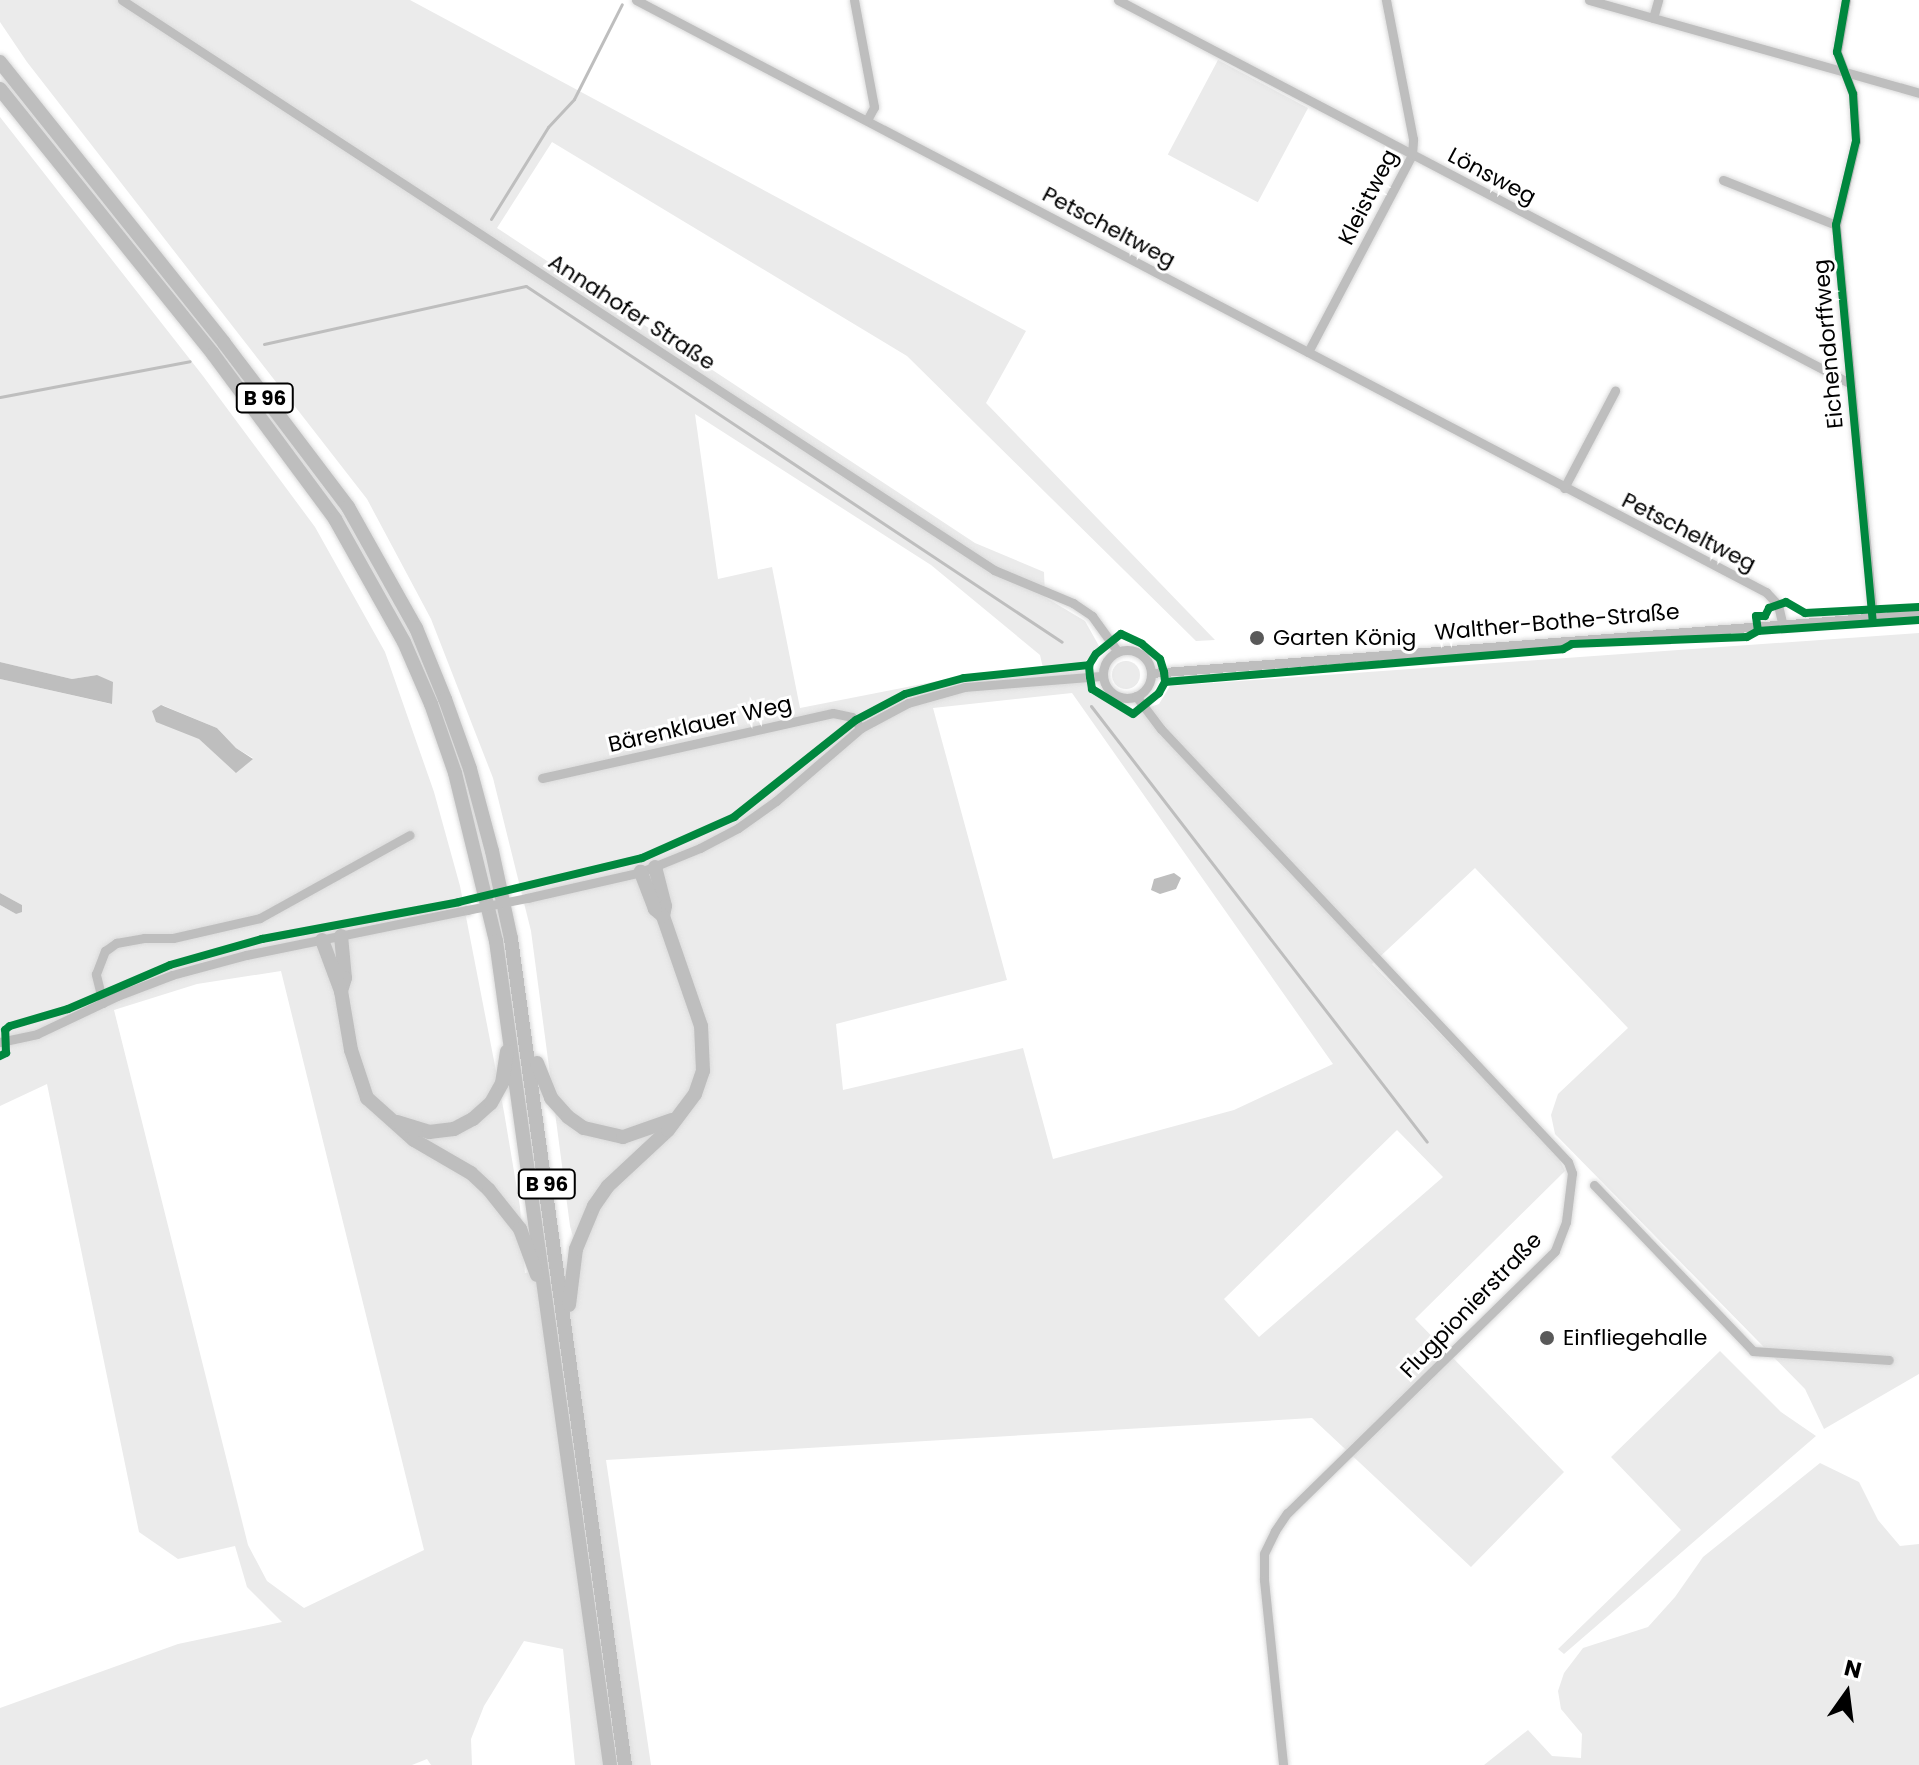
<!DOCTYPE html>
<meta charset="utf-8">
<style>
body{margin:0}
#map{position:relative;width:1919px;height:1765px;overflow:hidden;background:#fff;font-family:Poppins,sans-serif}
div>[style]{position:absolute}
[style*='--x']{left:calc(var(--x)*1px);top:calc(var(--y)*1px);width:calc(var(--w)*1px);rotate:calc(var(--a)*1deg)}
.green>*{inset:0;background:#ebebeb;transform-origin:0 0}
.round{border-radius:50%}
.water>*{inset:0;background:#bebebe}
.stream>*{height:3px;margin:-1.5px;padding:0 1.5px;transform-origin:1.5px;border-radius:1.5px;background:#bebebe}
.roads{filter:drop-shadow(0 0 2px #dbdbdb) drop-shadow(0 0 2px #dbdbdb)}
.minor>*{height:9px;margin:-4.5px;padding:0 4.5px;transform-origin:4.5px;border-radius:4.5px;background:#bebebe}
.minor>.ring{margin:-4.5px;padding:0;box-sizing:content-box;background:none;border:9px solid #bebebe;border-radius:50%}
.highway>*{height:14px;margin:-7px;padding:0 7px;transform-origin:7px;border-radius:7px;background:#bebebe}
.minor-bridge>*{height:9px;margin:-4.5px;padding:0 4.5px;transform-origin:4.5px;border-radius:4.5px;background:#bebebe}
.cycleway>*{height:8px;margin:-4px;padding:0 4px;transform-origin:4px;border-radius:4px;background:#00873e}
.dots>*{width:22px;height:22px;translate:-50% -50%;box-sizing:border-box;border:4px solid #fff;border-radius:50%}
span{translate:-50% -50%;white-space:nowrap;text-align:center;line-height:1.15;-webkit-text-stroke:6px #fff;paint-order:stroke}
.shield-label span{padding:2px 6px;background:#fff;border:2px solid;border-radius:6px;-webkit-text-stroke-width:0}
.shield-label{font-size:20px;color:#000;font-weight:700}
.street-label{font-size:22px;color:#000}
.poi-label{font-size:22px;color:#000}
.left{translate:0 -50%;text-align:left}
.north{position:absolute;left:1807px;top:1653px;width:80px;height:80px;-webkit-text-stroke:6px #fff;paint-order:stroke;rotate:14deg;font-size:22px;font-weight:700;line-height:32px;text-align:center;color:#000}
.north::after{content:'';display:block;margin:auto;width:28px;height:36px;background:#000;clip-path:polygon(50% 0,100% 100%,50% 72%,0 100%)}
</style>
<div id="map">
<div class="green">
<div style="clip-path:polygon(evenodd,0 0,410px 0,1026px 331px,986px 403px,1215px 640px,1196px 641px,907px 356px,552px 142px,497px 228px,975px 543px,1044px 572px,1045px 597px,1085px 621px,1099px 646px,1085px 662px,1090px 693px,1130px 714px,1159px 704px,1170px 686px,1919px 633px,1919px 1374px,1824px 1429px,1805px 1389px,1555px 1134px,1551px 1115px,1558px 1094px,1628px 1028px,1475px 868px,1372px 964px,1557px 1154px,1565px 1171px,1415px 1319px,1564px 1472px,1471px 1567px,1312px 1418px,606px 1460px,651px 1765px,575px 1765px,563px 1649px,524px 1641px,484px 1706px,471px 1739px,472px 1765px,431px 1765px,427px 1759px,412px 1765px,0 1765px,0 1708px,178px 1644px,282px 1622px,247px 1587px,235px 1546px,178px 1559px,139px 1532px,47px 1084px,0 1106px,0 905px,16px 914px,22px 905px,0 893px,0 679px,111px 704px,97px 675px,72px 679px,0 662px,0 117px,203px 376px,315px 527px,385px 652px,434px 792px,460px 886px,504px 1112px,520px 1207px,525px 1273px,581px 1266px,570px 1226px,531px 931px,493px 778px,431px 619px,367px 499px,27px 62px,0 22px,0 0,695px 414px,931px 565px,1040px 655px,1043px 668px,958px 677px,800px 708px,772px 567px,718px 579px,695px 414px,0 0,1072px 693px,1333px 1064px,1234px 1110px,1053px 1159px,1023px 1048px,843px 1090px,836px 1024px,1007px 980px,933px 708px,1072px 693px,0 0,162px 705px,217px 728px,236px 748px,253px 758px,236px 772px,162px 705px,0 0,281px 971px,424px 1550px,304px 1608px,267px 1581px,248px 1545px,114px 1010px,197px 984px,281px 971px,0 0,1397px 1130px,1443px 1177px,1259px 1337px,1224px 1299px,1397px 1130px)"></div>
<div style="left:1218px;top:60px;width:102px;height:107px;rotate:28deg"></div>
<div class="round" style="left:1112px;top:661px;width:28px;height:28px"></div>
<div style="clip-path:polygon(1720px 1351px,1781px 1412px,1816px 1436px,1564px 1654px,1558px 1649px,1681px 1530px,1611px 1457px)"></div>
<div style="clip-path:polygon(1820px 1463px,1859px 1482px,1878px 1520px,1900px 1546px,1919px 1544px,1919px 1765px,1484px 1765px,1528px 1730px,1552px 1756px,1581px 1758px,1582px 1734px,1561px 1709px,1558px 1691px,1564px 1673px,1583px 1648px,1648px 1627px,1675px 1597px,1703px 1557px)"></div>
</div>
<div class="water">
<div style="clip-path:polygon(0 662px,72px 679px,97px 675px,113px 682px,112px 704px,0 679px)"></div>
<div style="clip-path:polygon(161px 705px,217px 728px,236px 748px,253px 759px,236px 773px,199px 739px,156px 722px,152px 711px)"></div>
<div style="clip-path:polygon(1174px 873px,1181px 878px,1176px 889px,1160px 894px,1151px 890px,1154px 879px)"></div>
<div style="clip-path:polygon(0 893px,22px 905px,22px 912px,16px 914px,0 905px)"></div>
</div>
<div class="stream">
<div style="--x:491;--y:219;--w:108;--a:-58.2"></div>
<div style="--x:548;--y:127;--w:38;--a:-47"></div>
<div style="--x:574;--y:99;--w:106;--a:-63.2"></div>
<div style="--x:264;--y:344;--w:268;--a:-12.5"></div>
<div style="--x:526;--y:286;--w:643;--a:33.59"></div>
<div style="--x:0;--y:397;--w:193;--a:-10.7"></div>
<div style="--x:1091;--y:706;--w:550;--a:52.38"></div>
</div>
<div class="roads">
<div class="minor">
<div style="--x:122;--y:0;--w:1042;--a:33.17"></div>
<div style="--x:994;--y:570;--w:86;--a:22.7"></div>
<div style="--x:1073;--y:603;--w:23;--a:34"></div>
<div style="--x:1092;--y:616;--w:44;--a:54.2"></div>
<div style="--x:636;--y:0;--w:1276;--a:27.65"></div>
<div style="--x:1766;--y:592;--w:18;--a:47"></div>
<div style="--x:1778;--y:605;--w:18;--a:77"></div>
<div style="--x:854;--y:0;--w:109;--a:79.4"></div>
<div style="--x:874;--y:107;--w:15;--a:118"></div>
<div style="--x:1118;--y:0;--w:825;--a:27.65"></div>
<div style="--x:1589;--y:0;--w:343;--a:15.7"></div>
<div style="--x:1846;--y:0;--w:53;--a:99.8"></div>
<div style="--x:1837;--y:52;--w:45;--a:69.1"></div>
<div style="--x:1853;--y:94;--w:47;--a:86.3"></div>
<div style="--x:1856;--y:141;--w:86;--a:103.4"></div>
<div style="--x:1836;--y:225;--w:392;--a:84.6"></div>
<div style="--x:1653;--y:18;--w:19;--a:-74"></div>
<div style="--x:1723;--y:180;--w:122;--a:21.7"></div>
<div style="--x:1308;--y:352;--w:223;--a:-62.2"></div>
<div style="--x:1412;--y:155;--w:16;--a:-86"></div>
<div style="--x:1413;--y:139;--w:142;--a:-101"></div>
<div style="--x:1564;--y:488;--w:110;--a:-62.3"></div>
<div class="ring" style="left:1103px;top:650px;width:39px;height:39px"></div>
<div style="--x:1151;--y:673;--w:770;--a:-4.39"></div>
<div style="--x:1136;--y:696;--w:41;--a:52.9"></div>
<div style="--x:1161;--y:729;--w:594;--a:46.77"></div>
<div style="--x:1568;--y:1162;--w:12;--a:70"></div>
<div style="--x:1572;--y:1173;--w:49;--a:97"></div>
<div style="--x:1566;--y:1222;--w:31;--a:111"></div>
<div style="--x:1555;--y:1251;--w:375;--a:135.6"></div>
<div style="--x:1287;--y:1513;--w:22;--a:124"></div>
<div style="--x:1275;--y:1531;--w:25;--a:116"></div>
<div style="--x:1264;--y:1554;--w:26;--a:90"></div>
<div style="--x:1264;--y:1580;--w:186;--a:84.1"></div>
<div style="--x:542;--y:778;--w:298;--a:-12.6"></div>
<div style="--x:833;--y:713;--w:19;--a:12"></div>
<div style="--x:852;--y:717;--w:14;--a:51"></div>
<div style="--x:527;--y:898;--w:117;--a:-12.8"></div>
<div style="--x:641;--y:872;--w:64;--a:-22.1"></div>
<div style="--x:700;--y:848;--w:43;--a:-27.8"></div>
<div style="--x:738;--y:828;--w:47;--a:-35.4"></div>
<div style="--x:776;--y:801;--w:112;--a:-40.7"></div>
<div style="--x:861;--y:728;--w:53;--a:-28"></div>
<div style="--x:908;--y:703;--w:59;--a:-15.7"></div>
<div style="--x:965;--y:687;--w:138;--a:-4.6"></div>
<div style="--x:103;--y:1003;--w:30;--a:-104"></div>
<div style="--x:96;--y:974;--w:25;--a:-69"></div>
<div style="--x:105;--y:951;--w:14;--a:-36"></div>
<div style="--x:116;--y:943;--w:28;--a:-10"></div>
<div style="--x:144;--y:938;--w:29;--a:0"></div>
<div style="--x:173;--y:938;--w:89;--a:-12.9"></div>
<div style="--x:260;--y:918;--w:171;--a:-29"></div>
<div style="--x:0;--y:1042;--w:38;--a:-12"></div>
<div style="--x:37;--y:1034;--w:89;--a:-25.4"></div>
<div style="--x:117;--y:996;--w:59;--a:-20.9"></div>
<div style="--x:172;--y:975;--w:77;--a:-15.1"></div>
<div style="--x:246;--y:955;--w:226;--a:-11.5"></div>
<div style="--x:1594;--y:1185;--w:230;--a:46.2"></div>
<div style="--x:1753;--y:1351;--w:136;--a:3.8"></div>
</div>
<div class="highway">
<div style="--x:0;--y:62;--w:359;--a:51.4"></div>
<div style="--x:224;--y:343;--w:206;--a:52.9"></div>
<div style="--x:348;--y:507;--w:139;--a:60.7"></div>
<div style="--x:416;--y:628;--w:77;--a:67.8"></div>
<div style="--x:445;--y:699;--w:74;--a:70.3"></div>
<div style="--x:470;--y:769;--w:85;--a:75"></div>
<div style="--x:492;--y:851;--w:90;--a:77.8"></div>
<div style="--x:511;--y:939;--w:834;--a:82.14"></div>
<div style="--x:0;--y:89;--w:340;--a:51.2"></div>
<div style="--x:213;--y:354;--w:205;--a:53.5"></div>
<div style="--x:335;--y:519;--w:141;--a:60.7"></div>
<div style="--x:404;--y:642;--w:68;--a:66.5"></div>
<div style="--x:431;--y:704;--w:73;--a:70.8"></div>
<div style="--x:455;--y:773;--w:173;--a:76.3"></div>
<div style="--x:496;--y:941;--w:832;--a:82.12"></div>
<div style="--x:655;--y:867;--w:40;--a:75.6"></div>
<div style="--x:665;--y:906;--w:10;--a:101"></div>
<div style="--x:341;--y:936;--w:42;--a:84.6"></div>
<div style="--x:345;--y:978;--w:14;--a:107"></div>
<div style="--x:322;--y:940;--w:54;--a:69.6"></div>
<div style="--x:341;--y:991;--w:60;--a:80.4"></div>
<div style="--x:351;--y:1050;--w:51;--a:71.6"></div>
<div style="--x:367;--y:1098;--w:63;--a:41.8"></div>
<div style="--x:414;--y:1140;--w:66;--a:30.1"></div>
<div style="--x:471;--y:1173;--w:25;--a:43"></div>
<div style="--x:489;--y:1190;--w:50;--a:51.5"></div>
<div style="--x:520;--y:1229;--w:49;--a:69.7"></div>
<div style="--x:537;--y:1063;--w:38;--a:68"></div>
<div style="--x:551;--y:1098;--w:25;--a:48"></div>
<div style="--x:568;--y:1117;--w:19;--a:35"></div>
<div style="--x:584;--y:1128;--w:40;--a:13"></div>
<div style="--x:623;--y:1137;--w:52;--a:-19.1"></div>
<div style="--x:397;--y:1122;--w:34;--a:17"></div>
<div style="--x:429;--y:1132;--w:25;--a:-7"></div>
<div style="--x:454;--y:1129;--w:21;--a:-28"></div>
<div style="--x:473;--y:1119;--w:24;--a:-42"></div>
<div style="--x:491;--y:1103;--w:23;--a:-61"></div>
<div style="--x:502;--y:1083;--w:32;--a:-81"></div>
<div style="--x:569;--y:1305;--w:56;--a:-82.9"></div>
<div style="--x:576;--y:1249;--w:47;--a:-67.3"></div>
<div style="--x:594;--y:1206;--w:24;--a:-55"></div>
<div style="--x:608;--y:1186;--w:82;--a:-43"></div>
<div style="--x:668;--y:1130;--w:45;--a:-53.1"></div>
<div style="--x:695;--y:1094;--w:24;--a:-71"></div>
<div style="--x:703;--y:1071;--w:45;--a:-92.5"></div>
<div style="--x:701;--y:1026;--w:116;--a:-109.1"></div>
<div style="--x:663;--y:916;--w:11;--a:-139"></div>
<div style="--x:655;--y:909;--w:40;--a:-111"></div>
</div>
</div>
<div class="minor-bridge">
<div style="--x:467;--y:910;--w:61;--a:-11.3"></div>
</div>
<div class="cycleway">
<div style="--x:1846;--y:0;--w:53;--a:99.8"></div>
<div style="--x:1837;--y:52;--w:45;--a:69.1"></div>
<div style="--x:1853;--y:94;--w:47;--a:86.3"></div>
<div style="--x:1856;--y:141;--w:86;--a:103.4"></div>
<div style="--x:1836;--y:225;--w:398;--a:84.7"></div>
<div style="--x:1758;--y:631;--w:15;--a:-98"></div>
<div style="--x:1756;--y:616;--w:9;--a:0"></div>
<div style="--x:1765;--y:616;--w:9;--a:-63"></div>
<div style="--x:1769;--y:608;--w:18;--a:-19"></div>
<div style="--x:1786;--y:602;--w:22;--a:30"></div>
<div style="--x:1805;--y:613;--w:114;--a:-3"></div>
<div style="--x:1121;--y:634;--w:23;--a:25"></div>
<div style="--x:1142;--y:644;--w:23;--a:40"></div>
<div style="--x:1160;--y:659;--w:14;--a:73"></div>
<div style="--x:1164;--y:672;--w:10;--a:84"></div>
<div style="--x:1165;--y:682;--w:13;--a:119"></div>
<div style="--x:1159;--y:693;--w:33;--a:141"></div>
<div style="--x:1133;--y:714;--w:48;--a:-148.6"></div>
<div style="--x:1092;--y:689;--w:12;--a:-99"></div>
<div style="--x:1090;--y:677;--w:12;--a:-95"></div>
<div style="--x:1089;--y:665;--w:13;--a:-58"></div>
<div style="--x:1096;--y:654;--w:32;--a:-39"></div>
<div style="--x:1165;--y:682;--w:399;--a:-4.7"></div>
<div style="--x:1563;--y:649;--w:10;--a:-29"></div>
<div style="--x:1572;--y:644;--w:175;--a:-2.3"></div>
<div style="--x:1747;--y:637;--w:13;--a:-29"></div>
<div style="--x:1758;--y:631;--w:161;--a:-3.9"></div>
<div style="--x:0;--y:1056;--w:7;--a:-27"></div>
<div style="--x:6;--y:1053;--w:23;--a:-92"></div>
<div style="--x:5;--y:1030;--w:6;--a:-39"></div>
<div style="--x:10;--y:1026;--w:60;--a:-16.3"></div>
<div style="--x:68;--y:1009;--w:111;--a:-23.3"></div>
<div style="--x:170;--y:965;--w:96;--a:-15.8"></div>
<div style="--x:262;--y:939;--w:200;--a:-10.6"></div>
<div style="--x:459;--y:902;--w:188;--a:-13.5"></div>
<div style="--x:642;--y:858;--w:101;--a:-24"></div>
<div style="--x:734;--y:817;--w:156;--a:-38.5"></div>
<div style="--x:856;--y:720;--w:55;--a:-28"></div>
<div style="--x:905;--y:694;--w:61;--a:-15.2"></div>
<div style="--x:964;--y:678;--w:126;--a:-5.9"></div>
</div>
<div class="dots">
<div style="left:1257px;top:638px;background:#595959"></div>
<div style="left:1547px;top:1338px;background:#595959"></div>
</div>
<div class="shield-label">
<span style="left:265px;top:398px">B 96</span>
<span style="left:547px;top:1184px">B 96</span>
</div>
<div class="street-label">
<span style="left:1492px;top:176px;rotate:28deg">Lönsweg</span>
<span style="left:1368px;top:197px;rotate:-63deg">Kleistweg</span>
<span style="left:1109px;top:227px;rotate:28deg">Petscheltweg</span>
<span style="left:632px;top:312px;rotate:33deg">Annahofer Straße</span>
<span style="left:1828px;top:344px;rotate:-95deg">Eichendorffweg</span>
<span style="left:1689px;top:532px;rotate:27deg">Petscheltweg</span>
<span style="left:1557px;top:622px;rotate:-5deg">Walther-Bothe-Straße</span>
<span style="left:700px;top:724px;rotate:-13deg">Bärenklauer Weg</span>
<span style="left:1471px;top:1305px;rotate:-46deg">Flugpionierstraße</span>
</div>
<div class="poi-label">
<span class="left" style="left:1273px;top:638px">Garten König</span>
<span class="left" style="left:1563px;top:1338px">Einfliegehalle</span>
</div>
<div class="north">N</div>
</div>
